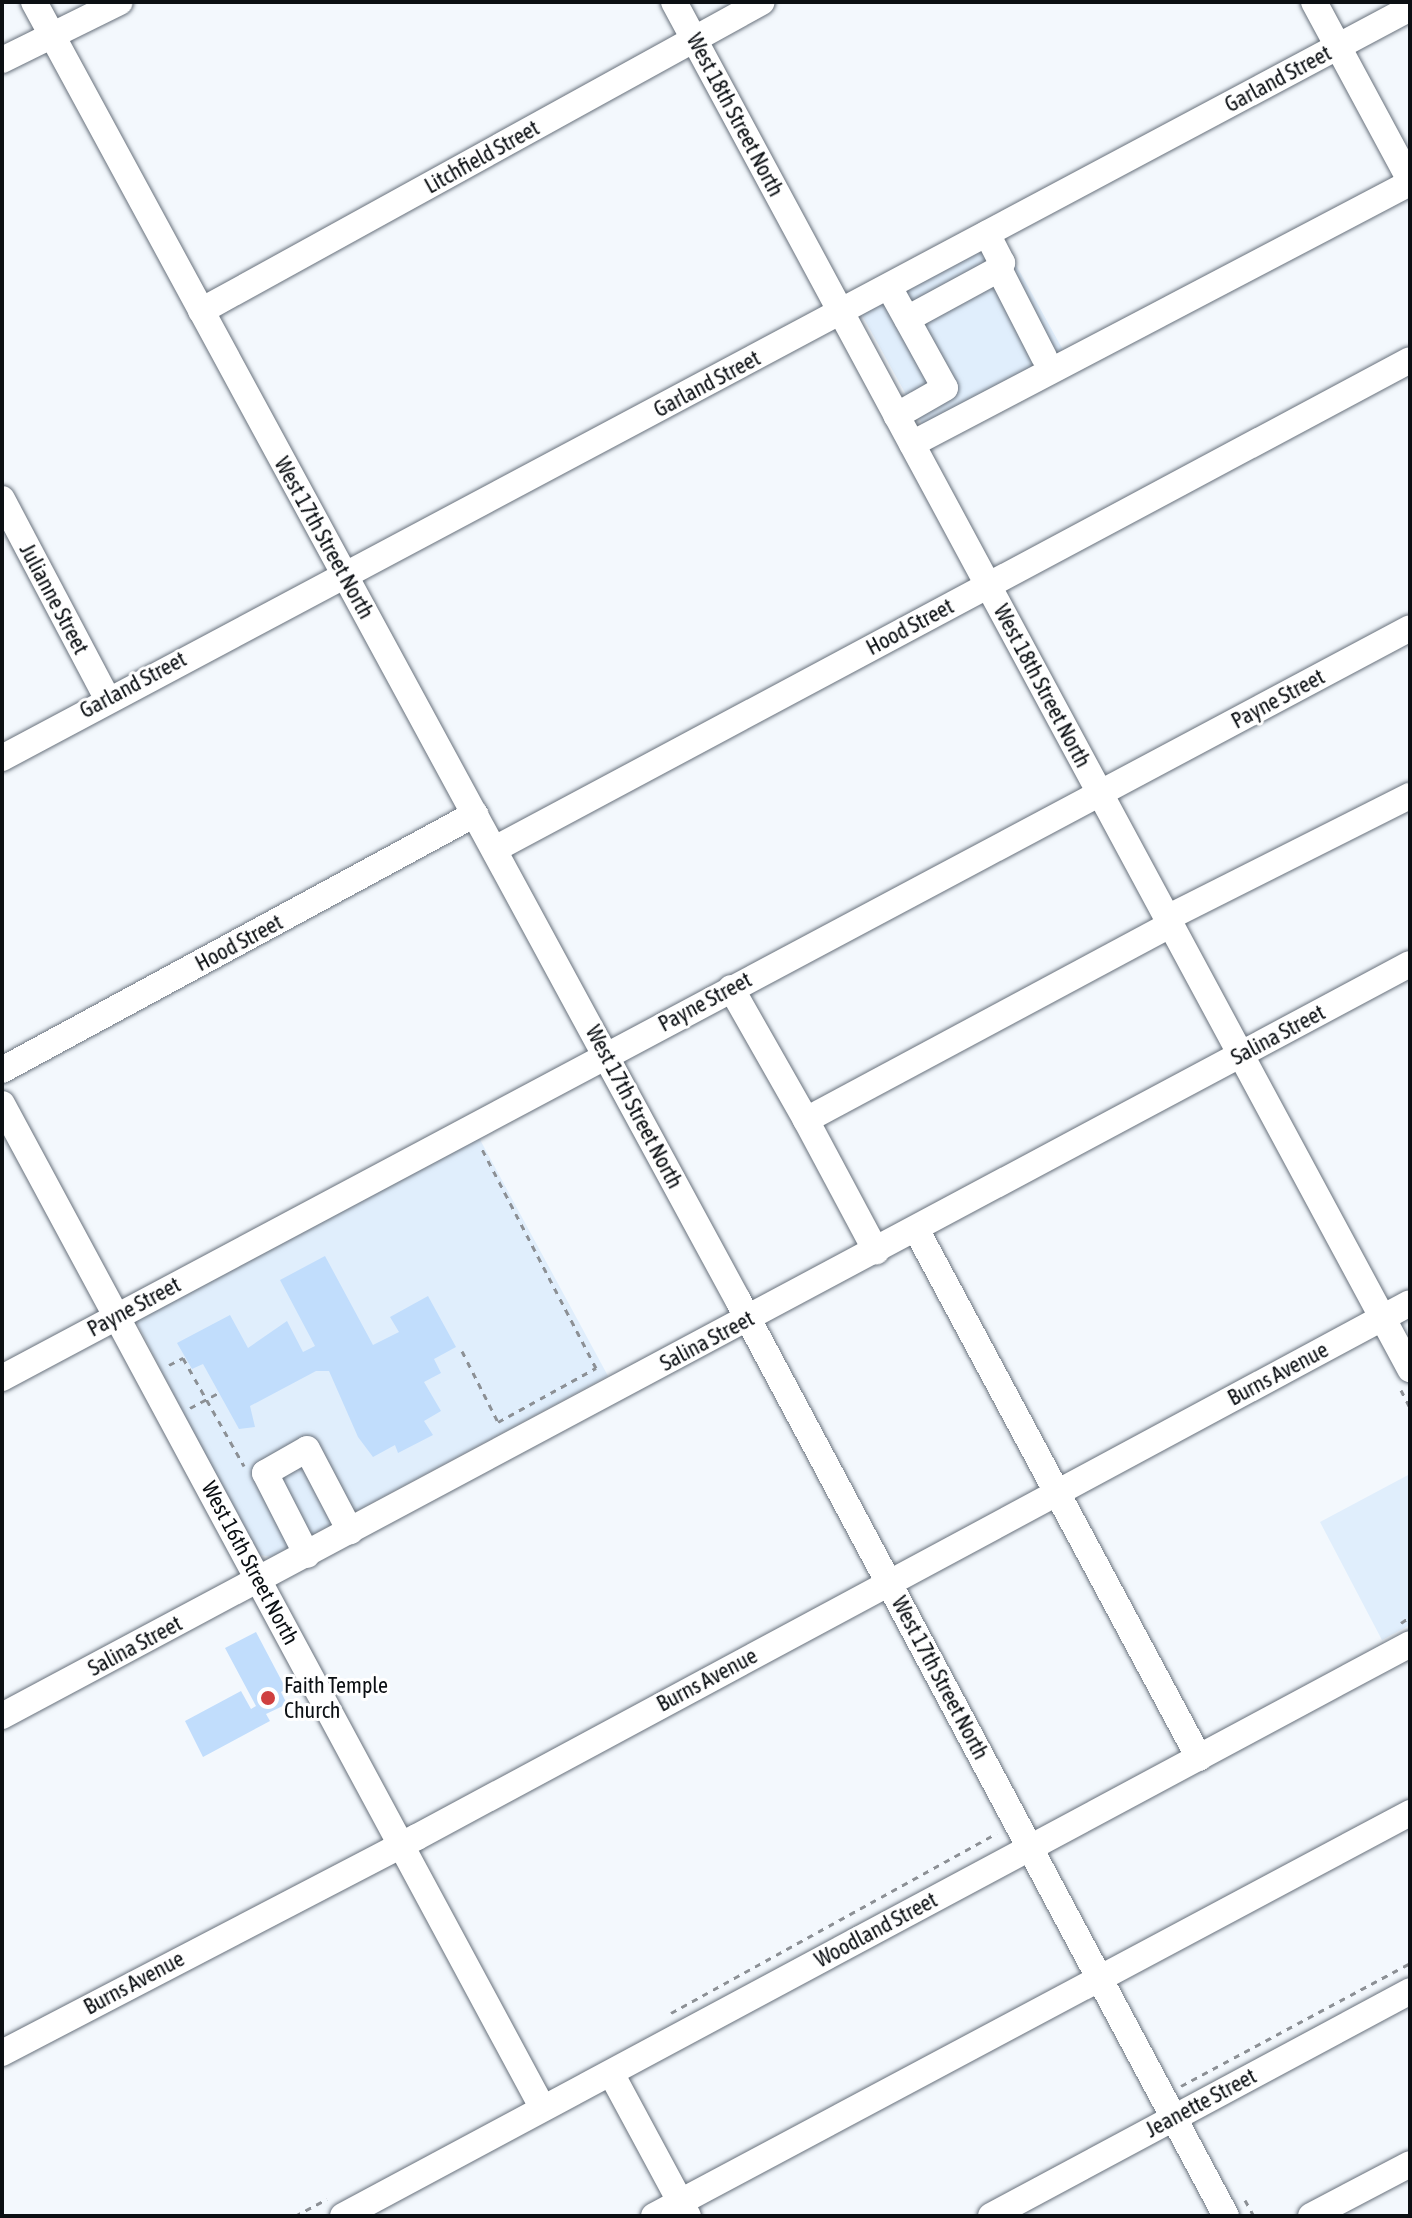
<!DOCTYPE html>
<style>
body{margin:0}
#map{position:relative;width:1412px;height:2218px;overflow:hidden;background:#f3f8fd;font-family:"Asap Condensed",sans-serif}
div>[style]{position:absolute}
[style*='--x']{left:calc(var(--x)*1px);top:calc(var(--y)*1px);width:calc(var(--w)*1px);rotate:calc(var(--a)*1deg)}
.built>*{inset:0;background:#e0eefc;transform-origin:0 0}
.building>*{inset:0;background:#c1ddfc}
.path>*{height:3px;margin-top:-1.5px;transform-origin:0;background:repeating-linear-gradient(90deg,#8c9095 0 6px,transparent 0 12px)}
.roads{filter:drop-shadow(0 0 2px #68717c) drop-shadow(0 0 2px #68717c)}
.minor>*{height:26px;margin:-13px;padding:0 13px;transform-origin:13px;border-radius:13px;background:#fff}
.dots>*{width:22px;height:22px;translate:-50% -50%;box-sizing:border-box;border:4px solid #fff;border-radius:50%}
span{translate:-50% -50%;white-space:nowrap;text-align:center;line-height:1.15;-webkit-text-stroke:6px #fff;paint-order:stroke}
.street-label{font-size:22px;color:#0b0f13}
.poi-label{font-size:22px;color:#0b0f13}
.left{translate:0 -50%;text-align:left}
.frame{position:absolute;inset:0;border:4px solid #0b0f13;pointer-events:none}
</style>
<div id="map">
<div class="built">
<div style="left:1001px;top:238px;width:140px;height:159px;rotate:61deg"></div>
<div style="clip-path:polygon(478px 1136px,608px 1376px,271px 1557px,256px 1554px,136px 1321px)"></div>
<div style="clip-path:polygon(1410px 1474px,1410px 1625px,1382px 1640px,1320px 1522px)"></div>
</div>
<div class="building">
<div style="clip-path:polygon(325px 1256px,373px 1345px,399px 1332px,390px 1317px,428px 1296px,456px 1347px,434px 1359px,441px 1373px,424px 1382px,441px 1411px,424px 1421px,433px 1435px,398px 1453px,395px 1445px,373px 1457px,358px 1437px,329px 1371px,316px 1371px,250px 1406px,255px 1427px,239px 1429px,203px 1364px,192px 1369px,177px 1343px,230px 1315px,248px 1348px,287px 1321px,303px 1352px,315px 1346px,280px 1280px)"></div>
<div style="clip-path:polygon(256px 1632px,286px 1689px,281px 1692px,287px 1704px,266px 1714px,270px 1721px,203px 1757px,185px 1721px,241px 1691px,251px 1709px,256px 1706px,225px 1648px)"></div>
</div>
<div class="path">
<div style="--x:462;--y:1351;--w:80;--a:63.1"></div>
<div style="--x:498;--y:1422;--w:112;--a:-28.9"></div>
<div style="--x:596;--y:1368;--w:249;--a:-117.5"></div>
<div style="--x:169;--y:1365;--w:16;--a:-27"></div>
<div style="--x:183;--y:1358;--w:124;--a:60.5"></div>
<div style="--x:1401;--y:1390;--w:20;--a:63"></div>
<div style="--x:190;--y:1408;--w:32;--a:-28"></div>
<div style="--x:1401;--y:1623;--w:11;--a:-34"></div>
<div style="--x:671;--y:2013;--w:372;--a:-28.9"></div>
<div style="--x:1181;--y:2086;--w:260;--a:-28.2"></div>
<div style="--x:1245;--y:2200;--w:18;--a:61"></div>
<div style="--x:295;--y:2216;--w:36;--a:-28"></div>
</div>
<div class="roads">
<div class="minor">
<div style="--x:34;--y:2;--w:1477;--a:61.53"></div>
<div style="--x:738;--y:1300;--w:1038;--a:61.95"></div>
<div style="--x:674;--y:2;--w:1553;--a:61.7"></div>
<div style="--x:1314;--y:2;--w:202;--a:61.7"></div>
<div style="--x:2;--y:60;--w:131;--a:-26.2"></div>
<div style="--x:999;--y:269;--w:99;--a:62.9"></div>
<div style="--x:889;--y:287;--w:115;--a:61"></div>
<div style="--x:945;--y:388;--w:56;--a:150.3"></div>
<div style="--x:201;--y:311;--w:640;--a:-28.85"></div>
<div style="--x:907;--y:319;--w:105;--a:-28.5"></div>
<div style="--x:999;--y:269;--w:7;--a:-63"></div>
<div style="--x:1002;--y:263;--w:33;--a:-117"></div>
<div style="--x:912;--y:444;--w:562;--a:-27.66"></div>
<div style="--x:2;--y:499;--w:225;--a:62.2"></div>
<div style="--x:2;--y:758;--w:1595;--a:-28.04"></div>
<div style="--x:495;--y:849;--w:1037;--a:-28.12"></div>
<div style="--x:1167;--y:918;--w:272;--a:-26.7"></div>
<div style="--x:731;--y:988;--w:152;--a:60.4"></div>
<div style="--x:806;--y:1120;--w:414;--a:-28.2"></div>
<div style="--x:2;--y:1070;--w:538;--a:-28.42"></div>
<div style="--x:2;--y:1104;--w:1139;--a:61.7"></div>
<div style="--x:806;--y:1120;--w:149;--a:61.9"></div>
<div style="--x:916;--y:1229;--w:600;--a:61.85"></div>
<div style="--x:2;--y:1378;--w:1595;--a:-28.04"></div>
<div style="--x:307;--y:1555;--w:92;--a:-117.1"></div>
<div style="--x:265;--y:1473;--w:48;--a:-29.7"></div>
<div style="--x:307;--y:1449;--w:93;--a:62.3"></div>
<div style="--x:2;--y:1716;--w:1596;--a:-28.11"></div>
<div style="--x:2;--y:2053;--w:468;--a:-27.5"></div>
<div style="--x:417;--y:1837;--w:1127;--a:-28.27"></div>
<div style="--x:612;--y:2075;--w:160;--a:61.7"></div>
<div style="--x:343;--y:2216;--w:1211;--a:-28.19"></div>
<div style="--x:654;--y:2216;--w:857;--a:-28.06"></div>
<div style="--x:991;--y:2216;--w:476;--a:-28.2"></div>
<div style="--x:1311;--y:2216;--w:112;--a:-27.7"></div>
</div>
</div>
<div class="dots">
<div style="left:268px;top:1698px;background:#cf4040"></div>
</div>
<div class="street-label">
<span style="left:1278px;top:79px;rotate:-28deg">Garland Street</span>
<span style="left:735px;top:115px;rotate:62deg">West 18th Street North</span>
<span style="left:482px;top:157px;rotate:-29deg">Litchfield Street</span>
<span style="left:707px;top:384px;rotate:-28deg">Garland Street</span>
<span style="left:324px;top:538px;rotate:61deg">West 17th Street North</span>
<span style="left:54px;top:599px;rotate:62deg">Julianne Street</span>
<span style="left:910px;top:627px;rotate:-28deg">Hood Street</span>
<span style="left:133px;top:685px;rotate:-28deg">Garland Street</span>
<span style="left:1042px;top:686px;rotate:62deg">West 18th Street North</span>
<span style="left:1278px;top:699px;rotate:-28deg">Payne Street</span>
<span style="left:239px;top:943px;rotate:-28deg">Hood Street</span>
<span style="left:705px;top:1002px;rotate:-28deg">Payne Street</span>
<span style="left:1278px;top:1035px;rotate:-28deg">Salina Street</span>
<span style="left:634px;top:1107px;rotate:62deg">West 17th Street North</span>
<span style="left:134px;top:1307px;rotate:-28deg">Payne Street</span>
<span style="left:707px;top:1341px;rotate:-28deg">Salina Street</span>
<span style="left:1278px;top:1374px;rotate:-28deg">Burns Avenue</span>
<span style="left:250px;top:1563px;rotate:62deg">West 16th Street North</span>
<span style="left:135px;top:1646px;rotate:-28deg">Salina Street</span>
<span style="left:940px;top:1678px;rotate:62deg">West 17th Street North</span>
<span style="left:707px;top:1680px;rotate:-28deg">Burns Avenue</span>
<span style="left:876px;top:1930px;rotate:-28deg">Woodland Street</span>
<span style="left:134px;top:1983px;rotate:-28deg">Burns Avenue</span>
<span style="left:1201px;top:2103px;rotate:-28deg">Jeanette Street</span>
</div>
<div class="poi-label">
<span class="left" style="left:284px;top:1698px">Faith Temple<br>Church</span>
</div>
<div class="frame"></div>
</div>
